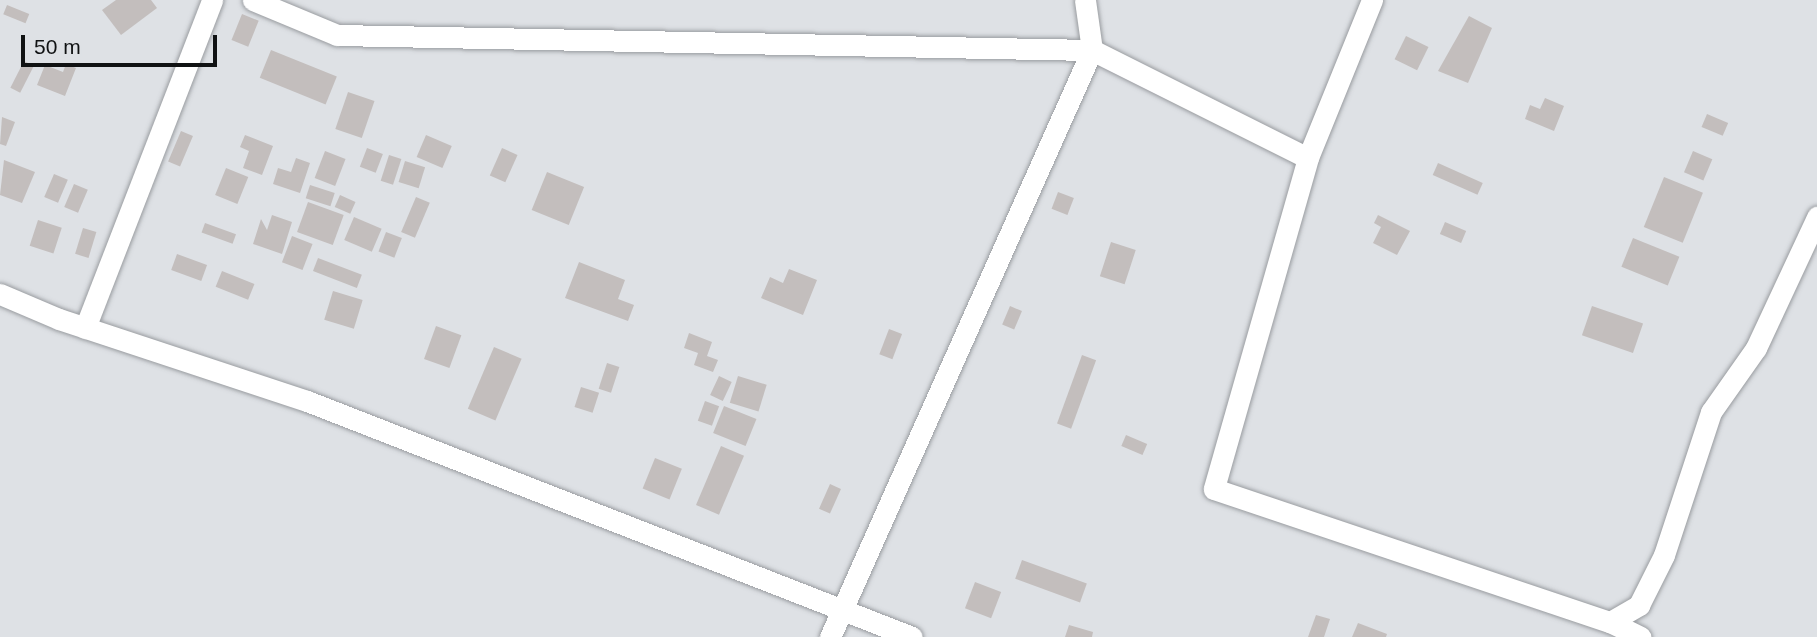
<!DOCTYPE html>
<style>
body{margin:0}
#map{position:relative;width:1817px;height:637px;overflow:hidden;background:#dee1e5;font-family:Arial,sans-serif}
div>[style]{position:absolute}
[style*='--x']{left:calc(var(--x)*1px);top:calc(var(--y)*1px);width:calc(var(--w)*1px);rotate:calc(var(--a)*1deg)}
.building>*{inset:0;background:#c3bebd;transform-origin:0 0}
.roads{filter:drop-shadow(0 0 2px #999ca0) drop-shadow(0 0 2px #999ca0)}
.street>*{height:21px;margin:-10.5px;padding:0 10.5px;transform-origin:10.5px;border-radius:10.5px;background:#fff}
span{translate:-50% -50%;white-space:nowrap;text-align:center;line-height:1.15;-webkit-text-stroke:7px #dee1e5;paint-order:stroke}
.scale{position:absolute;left:21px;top:35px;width:196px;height:32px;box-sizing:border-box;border:4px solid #101213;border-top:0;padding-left:9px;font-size:21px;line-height:24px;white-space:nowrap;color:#101213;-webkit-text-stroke:5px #dee1e5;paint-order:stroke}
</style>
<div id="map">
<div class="building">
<div style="clip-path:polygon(116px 0,151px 0,157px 8px,121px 35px,102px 10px)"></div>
<div style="left:7px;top:5px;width:24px;height:10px;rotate:22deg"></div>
<div style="left:242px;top:14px;width:18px;height:28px;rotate:22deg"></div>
<div style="clip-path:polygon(1469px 16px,1492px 28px,1468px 83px,1438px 71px)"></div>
<div style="left:1406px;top:36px;width:25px;height:26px;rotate:26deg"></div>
<div style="left:271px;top:50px;width:71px;height:30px;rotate:22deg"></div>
<div style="left:24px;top:61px;width:11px;height:30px;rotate:27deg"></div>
<div style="clip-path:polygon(66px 64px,76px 68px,65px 96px,37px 85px,45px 65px,63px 72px)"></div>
<div style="left:348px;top:92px;width:28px;height:39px;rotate:19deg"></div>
<div style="clip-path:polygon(1545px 98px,1564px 106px,1554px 131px,1525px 119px,1530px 105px,1540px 109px)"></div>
<div style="left:1707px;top:114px;width:23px;height:14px;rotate:23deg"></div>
<div style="clip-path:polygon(2px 117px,15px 122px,6px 146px,0 144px)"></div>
<div style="left:181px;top:131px;width:13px;height:33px;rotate:23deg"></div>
<div style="clip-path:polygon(245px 135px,273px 146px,262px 175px,243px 168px,249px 151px,240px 147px)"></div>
<div style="left:426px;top:135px;width:28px;height:24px;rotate:23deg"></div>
<div style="left:367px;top:148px;width:17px;height:20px;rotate:21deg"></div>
<div style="left:502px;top:148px;width:17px;height:30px;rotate:24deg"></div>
<div style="left:325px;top:151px;width:22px;height:29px;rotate:21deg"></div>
<div style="left:1693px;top:151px;width:21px;height:23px;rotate:23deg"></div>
<div style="left:389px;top:155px;width:13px;height:27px;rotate:18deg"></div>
<div style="clip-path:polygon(296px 158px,310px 163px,300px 193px,273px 184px,278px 168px,291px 172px)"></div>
<div style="clip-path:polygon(4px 160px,35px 172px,22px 203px,0 195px)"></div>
<div style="left:405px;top:161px;width:21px;height:22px;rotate:17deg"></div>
<div style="left:1438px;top:163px;width:49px;height:13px;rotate:24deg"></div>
<div style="left:226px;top:168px;width:24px;height:29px;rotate:22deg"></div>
<div style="left:547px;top:172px;width:40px;height:41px;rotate:22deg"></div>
<div style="left:54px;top:174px;width:15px;height:25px;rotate:23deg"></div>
<div style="left:1664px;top:177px;width:42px;height:54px;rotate:22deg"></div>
<div style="left:74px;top:184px;width:15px;height:25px;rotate:23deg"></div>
<div style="left:310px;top:185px;width:26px;height:14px;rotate:18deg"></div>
<div style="left:1058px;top:192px;width:17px;height:18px;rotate:21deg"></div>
<div style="left:340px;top:195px;width:17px;height:13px;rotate:24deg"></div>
<div style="left:416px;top:197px;width:15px;height:38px;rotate:23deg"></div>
<div style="left:308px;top:202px;width:38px;height:32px;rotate:20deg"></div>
<div style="clip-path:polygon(272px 215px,292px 222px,282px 254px,253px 244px,261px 219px,267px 230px)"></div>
<div style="clip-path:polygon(1378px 215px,1410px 231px,1397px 255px,1373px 243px,1381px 227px,1374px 223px)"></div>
<div style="left:354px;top:217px;width:30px;height:25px;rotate:23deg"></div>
<div style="left:38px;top:220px;width:25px;height:27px;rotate:18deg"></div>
<div style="left:1445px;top:222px;width:23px;height:13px;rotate:23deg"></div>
<div style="left:205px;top:223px;width:33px;height:10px;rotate:20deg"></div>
<div style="left:83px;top:228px;width:14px;height:27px;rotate:17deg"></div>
<div style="left:386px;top:232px;width:17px;height:21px;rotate:21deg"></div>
<div style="left:292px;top:236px;width:22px;height:28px;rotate:21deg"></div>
<div style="left:1633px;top:238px;width:50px;height:31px;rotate:22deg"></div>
<div style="left:1111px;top:242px;width:26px;height:36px;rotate:18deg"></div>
<div style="left:177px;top:254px;width:32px;height:17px;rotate:20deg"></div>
<div style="left:318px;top:258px;width:47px;height:14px;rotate:21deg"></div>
<div style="clip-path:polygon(579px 262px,625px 280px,618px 299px,634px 305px,628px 321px,565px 298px)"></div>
<div style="clip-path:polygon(789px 269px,817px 280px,803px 315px,761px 298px,770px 277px,783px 283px)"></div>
<div style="left:222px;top:271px;width:35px;height:17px;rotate:22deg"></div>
<div style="left:333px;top:291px;width:31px;height:30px;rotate:17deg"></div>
<div style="left:1010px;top:306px;width:13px;height:20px;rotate:23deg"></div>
<div style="left:1592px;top:306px;width:54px;height:31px;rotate:19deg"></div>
<div style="left:436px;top:326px;width:27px;height:35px;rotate:20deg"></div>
<div style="left:889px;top:329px;width:14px;height:27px;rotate:21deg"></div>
<div style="clip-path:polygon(689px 333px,712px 342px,707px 356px,718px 360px,713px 372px,694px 365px,698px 353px,684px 348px)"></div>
<div style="left:494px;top:347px;width:30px;height:67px;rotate:23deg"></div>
<div style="left:1082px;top:355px;width:15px;height:73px;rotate:20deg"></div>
<div style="left:607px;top:363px;width:13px;height:27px;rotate:18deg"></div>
<div style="left:719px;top:376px;width:14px;height:21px;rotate:25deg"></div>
<div style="left:738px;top:376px;width:30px;height:28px;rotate:17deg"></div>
<div style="left:581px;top:387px;width:19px;height:21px;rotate:18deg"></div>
<div style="left:705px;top:401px;width:15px;height:21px;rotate:20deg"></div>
<div style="left:724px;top:406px;width:35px;height:29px;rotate:22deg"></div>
<div style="left:1126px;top:435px;width:23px;height:12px;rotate:23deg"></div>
<div style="left:721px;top:446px;width:25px;height:64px;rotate:23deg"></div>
<div style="left:655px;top:458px;width:29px;height:33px;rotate:22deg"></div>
<div style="left:830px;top:484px;width:12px;height:27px;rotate:24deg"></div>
<div style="left:1022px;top:560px;width:69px;height:20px;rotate:20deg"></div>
<div style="left:975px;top:582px;width:28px;height:28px;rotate:21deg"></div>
<div style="clip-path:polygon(1316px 615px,1330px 619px,1324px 637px,1308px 637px)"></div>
<div style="clip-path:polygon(1358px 623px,1387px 634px,1386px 637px,1352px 637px)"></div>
<div style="clip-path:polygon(1069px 625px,1093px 632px,1092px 637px,1065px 637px)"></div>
</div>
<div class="roads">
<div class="street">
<div style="--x:253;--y:0;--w:91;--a:22.6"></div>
<div style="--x:337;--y:35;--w:755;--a:1.14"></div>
<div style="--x:1092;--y:50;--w:241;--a:26.6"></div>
<div style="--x:1372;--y:0;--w:170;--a:112.1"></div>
<div style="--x:1308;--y:158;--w:344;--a:105.9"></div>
<div style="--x:1214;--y:489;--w:418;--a:18.6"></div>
<div style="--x:1610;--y:622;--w:34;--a:26"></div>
<div style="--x:0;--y:294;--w:64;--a:23"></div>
<div style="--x:59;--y:319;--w:261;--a:18.3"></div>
<div style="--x:307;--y:401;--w:649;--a:21.31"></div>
<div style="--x:85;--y:328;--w:352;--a:-68.8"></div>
<div style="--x:1610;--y:622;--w:34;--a:-30"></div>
<div style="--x:1639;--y:605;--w:56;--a:-63.4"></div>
<div style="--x:1664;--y:555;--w:151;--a:-71.8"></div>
<div style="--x:1711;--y:412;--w:78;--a:-54.9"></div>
<div style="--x:1756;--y:348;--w:145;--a:-65"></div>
<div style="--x:830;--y:637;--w:643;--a:-65.95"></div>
<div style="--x:1092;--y:50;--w:50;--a:-98"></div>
</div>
</div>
<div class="scale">50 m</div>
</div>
